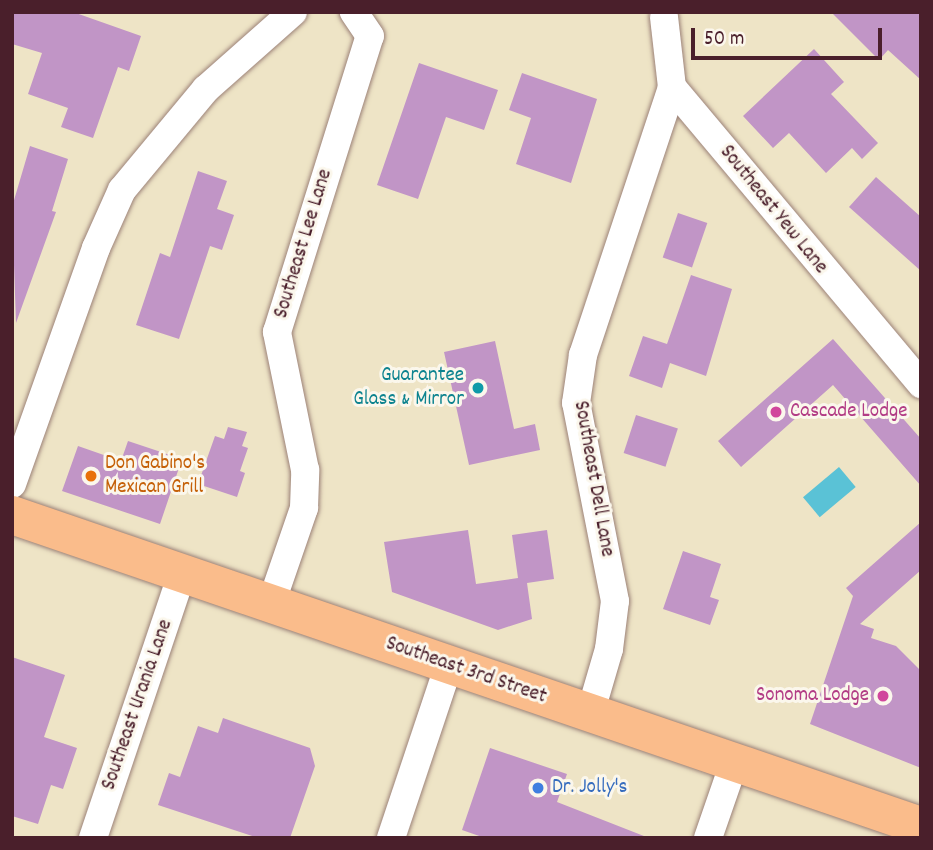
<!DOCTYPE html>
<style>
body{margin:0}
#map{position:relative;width:933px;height:850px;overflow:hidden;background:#eee4c6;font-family:Dekko,sans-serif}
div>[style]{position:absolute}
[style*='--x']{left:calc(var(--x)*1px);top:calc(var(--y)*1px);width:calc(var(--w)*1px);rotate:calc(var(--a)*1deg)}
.water>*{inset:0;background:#5ac2d6;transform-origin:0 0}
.building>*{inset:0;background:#c195c6;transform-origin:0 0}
.roads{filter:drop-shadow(0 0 2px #9c8278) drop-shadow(0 0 2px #9c8278)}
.minor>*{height:28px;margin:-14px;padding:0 14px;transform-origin:14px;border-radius:14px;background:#fff}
.primary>*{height:38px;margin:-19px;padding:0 19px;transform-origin:19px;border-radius:19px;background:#fabc8b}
.dots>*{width:19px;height:19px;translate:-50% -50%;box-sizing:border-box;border:4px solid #fbf7ec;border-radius:50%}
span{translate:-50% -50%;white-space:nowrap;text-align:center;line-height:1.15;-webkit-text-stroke:6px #fbf7ec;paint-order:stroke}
.street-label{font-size:21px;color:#4a1f2b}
.culture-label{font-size:21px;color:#0d838f}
.right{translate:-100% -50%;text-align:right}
.hotel-label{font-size:21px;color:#b23c85}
.left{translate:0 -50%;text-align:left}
.food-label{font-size:21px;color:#c56008}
.shop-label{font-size:21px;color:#366cbe}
.frame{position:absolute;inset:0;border:14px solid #4a1f2b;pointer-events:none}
.scale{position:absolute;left:691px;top:28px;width:191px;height:32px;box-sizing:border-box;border:4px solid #4a1f2b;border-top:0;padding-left:9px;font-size:21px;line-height:24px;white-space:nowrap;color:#4a1f2b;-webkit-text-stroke:5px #fbf7ec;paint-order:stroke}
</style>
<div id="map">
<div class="water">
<div style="left:839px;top:467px;width:26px;height:47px;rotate:50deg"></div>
</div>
<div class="building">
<div style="clip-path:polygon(12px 12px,73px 12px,141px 36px,129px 71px,118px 67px,93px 138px,61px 127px,68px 108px,28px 94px,42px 53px,12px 44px)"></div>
<div style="clip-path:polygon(831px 12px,921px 12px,921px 80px,888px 50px,879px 60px)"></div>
<div style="clip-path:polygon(814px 49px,844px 82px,831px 94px,878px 143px,862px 159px,852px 148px,826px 173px,789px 133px,773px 148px,743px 116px)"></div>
<div style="clip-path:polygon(419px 63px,498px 90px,484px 130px,446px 117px,418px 199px,377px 185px)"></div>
<div style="clip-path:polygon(522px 73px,597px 99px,571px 183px,516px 164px,531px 118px,509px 110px)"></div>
<div style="clip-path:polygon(30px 146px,68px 159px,52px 211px,56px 212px,16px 323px,12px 207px)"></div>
<div style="clip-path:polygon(198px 171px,227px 181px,217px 209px,234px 215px,222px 250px,210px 246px,179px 339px,136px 325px,160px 253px,170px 257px)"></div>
<div style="clip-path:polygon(876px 177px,921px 217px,921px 271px,849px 207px)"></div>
<div style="left:678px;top:213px;width:31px;height:47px;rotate:19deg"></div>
<div style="clip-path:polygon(691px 275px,732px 289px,706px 376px,670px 363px,662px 388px,629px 376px,643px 336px,667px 344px)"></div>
<div style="clip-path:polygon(833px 339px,921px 439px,921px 486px,833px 385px,741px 467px,718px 441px)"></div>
<div style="clip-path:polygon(495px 341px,514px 429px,535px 424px,540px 450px,469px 465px,444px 352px)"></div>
<div style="left:636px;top:415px;width:44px;height:40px;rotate:18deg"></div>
<div style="clip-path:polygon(228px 427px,247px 432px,242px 446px,248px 448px,240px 471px,245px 473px,237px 497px,198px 484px,215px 436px,224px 439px)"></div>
<div style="clip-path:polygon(128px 441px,182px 459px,160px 524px,62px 491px,78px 446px,121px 461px)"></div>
<div style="clip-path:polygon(921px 522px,921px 570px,860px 624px,874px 629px,871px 638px,896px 646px,921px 671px,921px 768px,810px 724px,853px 596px,846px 588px)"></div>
<div style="clip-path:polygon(468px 530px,476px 584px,518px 578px,512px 535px,547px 530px,554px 579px,527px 583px,532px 619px,498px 630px,392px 592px,384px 542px)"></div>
<div style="clip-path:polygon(683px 551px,721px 564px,710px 597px,719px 600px,710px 625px,663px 609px)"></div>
<div style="clip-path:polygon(12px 657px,65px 675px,44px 737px,77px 748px,63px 789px,51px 785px,38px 824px,12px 816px)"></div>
<div style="clip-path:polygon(223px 718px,310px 748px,315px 766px,290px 838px,258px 838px,158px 805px,169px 773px,180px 777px,198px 726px,218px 733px)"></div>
<div style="clip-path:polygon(490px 748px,567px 774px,557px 802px,649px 838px,485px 838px,462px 830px)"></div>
</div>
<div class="roads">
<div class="minor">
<div style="--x:664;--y:17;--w:70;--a:83.5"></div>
<div style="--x:672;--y:87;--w:388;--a:50"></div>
<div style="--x:12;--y:484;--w:251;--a:-70.4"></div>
<div style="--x:96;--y:248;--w:64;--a:-65.9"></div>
<div style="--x:122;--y:190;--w:131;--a:-50.3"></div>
<div style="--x:206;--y:89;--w:116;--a:-41.5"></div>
<div style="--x:271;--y:604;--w:102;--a:-71"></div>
<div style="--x:304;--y:508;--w:38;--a:-88"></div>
<div style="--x:305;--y:470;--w:141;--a:-101.5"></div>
<div style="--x:277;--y:332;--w:310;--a:-72.6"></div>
<div style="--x:370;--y:36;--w:29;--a:-124"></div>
<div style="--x:590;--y:714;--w:68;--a:-73.7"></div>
<div style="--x:609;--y:649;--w:48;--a:-82.9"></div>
<div style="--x:615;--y:601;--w:202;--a:-101.1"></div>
<div style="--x:576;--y:403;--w:49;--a:-81.7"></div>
<div style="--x:583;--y:355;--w:282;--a:-71.6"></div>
<div style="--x:93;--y:838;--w:280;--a:-71.4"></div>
<div style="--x:391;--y:838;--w:182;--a:-71.5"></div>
<div style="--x:708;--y:838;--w:79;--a:-70.9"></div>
</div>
<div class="primary">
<div style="--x:12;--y:515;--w:961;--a:18.89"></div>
</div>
</div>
<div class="dots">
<div style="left:478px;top:388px;background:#0f9aa8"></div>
<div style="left:776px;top:412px;background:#d1479c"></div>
<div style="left:91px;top:476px;background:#e8710a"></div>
<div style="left:883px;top:696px;background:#d1479c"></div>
<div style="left:538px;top:788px;background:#3f7fe0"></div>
</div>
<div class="street-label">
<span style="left:773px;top:210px;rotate:51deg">Southeast Yew Lane</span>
<span style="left:304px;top:244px;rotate:-73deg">Southeast Lee Lane</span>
<span style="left:593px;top:479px;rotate:80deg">Southeast Dell Lane</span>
<span style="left:466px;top:671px;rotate:19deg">Southeast 3rd Street</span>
<span style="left:138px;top:705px;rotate:-71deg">Southeast Urania Lane</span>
</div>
<div class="culture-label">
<span class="right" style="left:464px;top:388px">Guarantee<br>Glass &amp; Mirror</span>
</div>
<div class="hotel-label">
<span class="left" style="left:790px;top:412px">Cascade Lodge</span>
<span class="right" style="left:869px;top:696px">Sonoma Lodge</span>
</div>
<div class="food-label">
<span class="left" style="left:105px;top:476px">Don Gabino's<br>Mexican Grill</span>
</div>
<div class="shop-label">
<span class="left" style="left:552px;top:788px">Dr. Jolly's</span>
</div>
<div class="frame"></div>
<div class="scale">50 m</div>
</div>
